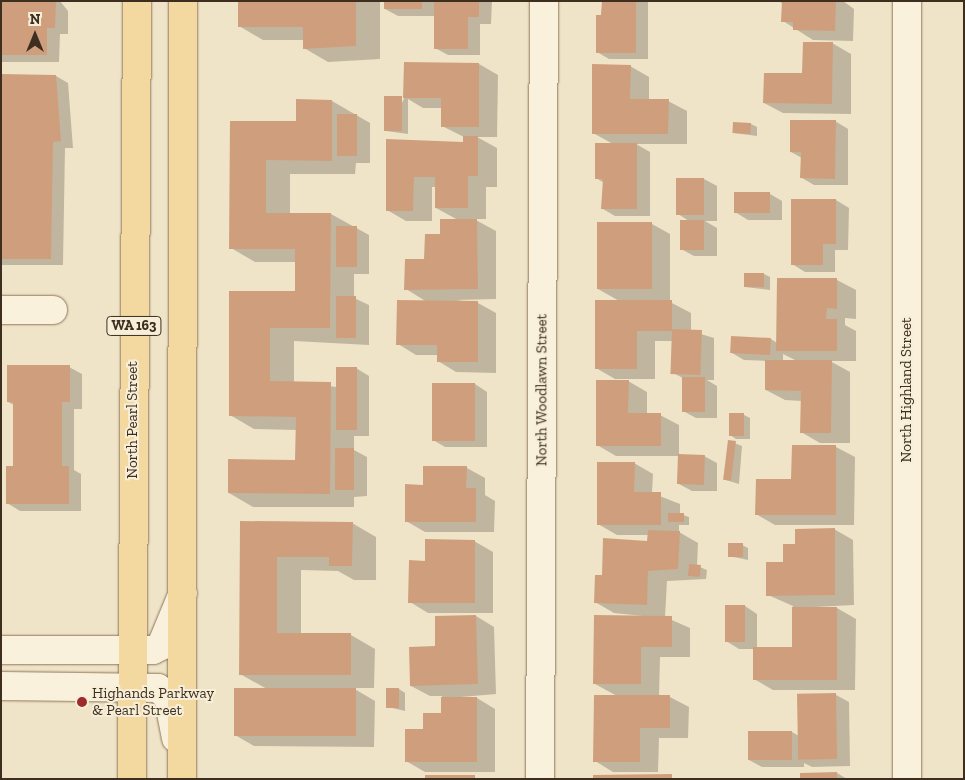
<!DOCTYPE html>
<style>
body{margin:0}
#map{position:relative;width:965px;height:780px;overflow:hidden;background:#f0e4c8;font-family:"Zilla Slab",serif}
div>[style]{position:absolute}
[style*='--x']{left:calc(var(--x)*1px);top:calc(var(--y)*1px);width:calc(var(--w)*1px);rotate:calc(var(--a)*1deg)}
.shadow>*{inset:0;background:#0003}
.building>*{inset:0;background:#cf9f7d;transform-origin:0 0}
.roads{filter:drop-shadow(0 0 1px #8d765c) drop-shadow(0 0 1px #8d765c)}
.minor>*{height:28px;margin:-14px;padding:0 14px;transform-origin:14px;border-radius:14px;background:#faf1dc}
.primary>*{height:28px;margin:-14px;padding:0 14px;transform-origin:14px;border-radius:14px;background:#f3d9a0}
.dots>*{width:14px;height:14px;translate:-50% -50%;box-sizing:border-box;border:2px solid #f7eed8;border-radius:50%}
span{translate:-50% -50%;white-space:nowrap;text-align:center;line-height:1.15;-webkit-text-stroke:4px #f7eed8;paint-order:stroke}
.shield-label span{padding:1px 4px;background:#f7eed8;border:1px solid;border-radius:4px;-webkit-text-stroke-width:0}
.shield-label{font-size:14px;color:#3d2e20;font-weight:700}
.street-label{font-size:15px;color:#3d2e20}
.poi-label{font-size:15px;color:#3d2e20}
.left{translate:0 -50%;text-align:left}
.frame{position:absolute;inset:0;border:2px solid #3d2e20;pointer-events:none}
.north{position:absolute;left:10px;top:10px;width:50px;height:50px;-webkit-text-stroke:4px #f7eed8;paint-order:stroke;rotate:0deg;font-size:14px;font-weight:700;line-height:20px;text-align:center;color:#3d2e20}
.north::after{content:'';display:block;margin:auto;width:18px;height:22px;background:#3d2e20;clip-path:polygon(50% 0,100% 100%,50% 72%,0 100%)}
</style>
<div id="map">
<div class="shadow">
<div style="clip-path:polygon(1px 1px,60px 1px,68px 11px,68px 34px,60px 34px,59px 62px,1px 62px)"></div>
<div style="clip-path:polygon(239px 1px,380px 1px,380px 59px,328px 62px,304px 48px,304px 40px,263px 40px,239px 26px)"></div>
<div style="clip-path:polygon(385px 1px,492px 1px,491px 24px,480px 24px,480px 55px,448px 55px,435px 48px,436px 16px,398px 16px,385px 9px)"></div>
<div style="clip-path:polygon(603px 1px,648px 1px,648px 59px,609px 59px,597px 52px)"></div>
<div style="clip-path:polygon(779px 1px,843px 1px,854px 9px,853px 41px,813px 40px,783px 21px,783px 4px)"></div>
<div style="clip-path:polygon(832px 43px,851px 54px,851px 114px,783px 113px,764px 103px,803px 75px)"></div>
<div style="clip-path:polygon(405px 63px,479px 64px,498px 75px,497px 137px,477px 137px,497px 148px,497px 187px,486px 187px,486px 219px,474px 219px,496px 231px,496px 299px,456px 300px,478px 303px,496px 313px,496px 373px,456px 372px,438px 361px,438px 355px,416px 355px,398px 344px,427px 302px,406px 289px,441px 235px,458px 220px,436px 208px,436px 187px,432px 187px,432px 221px,406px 221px,387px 210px,387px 140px,464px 144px,464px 137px,442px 126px,442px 108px,423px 108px,408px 99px,408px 134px,386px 131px,404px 99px)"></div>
<div style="clip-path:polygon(630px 66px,649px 77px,649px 100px,668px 101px,687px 111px,687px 144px,636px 144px,650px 152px,650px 216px,615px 216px,603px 209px,604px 183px,596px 178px,613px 144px,593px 133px)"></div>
<div style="clip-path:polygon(1px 75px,56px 76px,68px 83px,73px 148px,65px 148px,63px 265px,1px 265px)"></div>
<div style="clip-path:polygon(332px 101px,370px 123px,370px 163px,356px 163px,355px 174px,290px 174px,290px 214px,331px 214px,369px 235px,369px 274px,354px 274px,354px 298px,369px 305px,369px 345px,294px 341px,294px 383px,337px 387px,356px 368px,369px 376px,369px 436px,354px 436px,354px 450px,367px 457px,367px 496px,354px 497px,354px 507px,253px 507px,229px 493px,297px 461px,297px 430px,254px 429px,230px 415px,231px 293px,296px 293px,297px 262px,255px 262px,231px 248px,231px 122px,297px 123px)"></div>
<div style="clip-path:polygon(835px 121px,848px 129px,848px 185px,814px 185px,802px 178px,802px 158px,791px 152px)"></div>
<div style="clip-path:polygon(751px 124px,757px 127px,757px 136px,734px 133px)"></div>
<div style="clip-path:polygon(704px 179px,717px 186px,717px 221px,705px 221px,717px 228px,717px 256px,694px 256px,681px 249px,689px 221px,678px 214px)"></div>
<div style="clip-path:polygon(770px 194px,782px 201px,782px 220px,748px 220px,735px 212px)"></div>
<div style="clip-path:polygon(836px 200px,849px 208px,848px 250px,835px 250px,835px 272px,805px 272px,792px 264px)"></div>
<div style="clip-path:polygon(652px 224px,670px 234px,670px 302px,691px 313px,691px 331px,714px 338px,714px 380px,707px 380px,717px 386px,717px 418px,696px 418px,683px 411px,683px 378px,673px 373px,674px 341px,655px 341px,655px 379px,615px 379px,596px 368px,621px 302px,598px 289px)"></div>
<div style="clip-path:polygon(764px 274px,770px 277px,770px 290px,745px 287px)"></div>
<div style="clip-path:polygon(evenodd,837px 280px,856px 290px,856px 319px,845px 318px,845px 325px,856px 331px,856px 361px,830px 361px,850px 372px,850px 443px,820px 443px,801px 432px,802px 401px,785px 400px,766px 390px,767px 361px,744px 360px,732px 353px,771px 339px,777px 343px,837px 280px,783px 354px,797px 361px,783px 361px,783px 354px)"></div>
<div style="clip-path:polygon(69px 367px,82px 374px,82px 409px,74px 409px,74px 470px,81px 474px,81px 511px,20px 511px,7px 503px,14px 467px,14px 405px,8px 402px)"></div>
<div style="clip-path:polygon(628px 381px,647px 392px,647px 414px,660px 415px,679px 425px,679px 456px,704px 456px,717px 463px,717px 491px,692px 491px,679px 484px,680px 456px,616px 456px,597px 445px)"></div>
<div style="clip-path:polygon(475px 384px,487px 392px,487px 447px,445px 447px,433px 440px)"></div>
<div style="clip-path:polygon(744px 415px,750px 418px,750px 439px,736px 439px,730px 435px)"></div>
<div style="clip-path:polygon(729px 441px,742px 446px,739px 484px,726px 480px)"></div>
<div style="clip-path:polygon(836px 447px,855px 457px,854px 525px,775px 525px,756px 514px)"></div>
<div style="clip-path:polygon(634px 463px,653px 474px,652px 493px,680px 504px,680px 514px,689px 517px,689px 525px,679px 525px,679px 532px,698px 543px,697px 566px,707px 570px,706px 579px,667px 581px,665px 617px,690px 628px,690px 657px,660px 657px,659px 697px,670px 697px,689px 707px,688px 738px,659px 738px,658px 772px,613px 772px,595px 761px,617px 696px,595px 684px,653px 617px,614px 613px,595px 602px,603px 576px,648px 542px,649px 535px,617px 535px,598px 524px)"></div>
<div style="clip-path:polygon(467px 468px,485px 478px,485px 495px,495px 501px,494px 532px,425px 532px,406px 521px,424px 486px)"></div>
<div style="clip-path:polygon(241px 522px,352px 523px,376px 537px,376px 580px,354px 580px,338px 571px,301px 570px,301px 634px,351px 635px,375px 649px,374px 688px,353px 688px,375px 701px,374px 747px,254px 746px,235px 735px,267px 689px,240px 674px)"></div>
<div style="clip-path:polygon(834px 529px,853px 540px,854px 605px,795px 608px,837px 608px,856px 619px,855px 690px,773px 690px,754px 679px,754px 649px,739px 649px,726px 641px,745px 606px,757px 614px,757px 649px,793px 649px,793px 606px,768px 595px,797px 546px)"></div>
<div style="clip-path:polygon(474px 541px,493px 552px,493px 613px,428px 613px,410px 602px,426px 562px)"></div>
<div style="clip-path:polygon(742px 545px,748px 548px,748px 560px,729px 556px)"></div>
<div style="clip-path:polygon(476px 616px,494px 627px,496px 694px,449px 698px,477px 698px,495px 709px,495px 772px,425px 772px,406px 761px,424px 730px,442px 714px,442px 696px,430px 696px,411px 686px,436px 647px)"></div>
<div style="clip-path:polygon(399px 689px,405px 693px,405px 711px,388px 707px)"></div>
<div style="clip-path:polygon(836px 695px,849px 702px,850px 766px,812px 767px,804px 763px,804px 767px,762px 767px,749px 760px,792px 732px,799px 736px)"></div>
<div style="clip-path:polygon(837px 773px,847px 779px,801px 779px)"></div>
</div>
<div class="building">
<div style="clip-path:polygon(1px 1px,56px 2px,55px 28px,47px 28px,47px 55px,1px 55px)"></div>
<div style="clip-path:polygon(238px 1px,356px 1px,356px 46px,303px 49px,303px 27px,238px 27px)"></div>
<div style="left:384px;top:1px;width:38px;height:8px"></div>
<div style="clip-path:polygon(434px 1px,479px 1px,479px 17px,468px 17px,468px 49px,434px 49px)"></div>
<div style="clip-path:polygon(602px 1px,636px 1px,636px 53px,596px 53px,596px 15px,601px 15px)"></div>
<div style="clip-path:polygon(782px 1px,836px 1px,835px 31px,793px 30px,793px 22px,781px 22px)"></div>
<div style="clip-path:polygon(803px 42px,833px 42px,832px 104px,763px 103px,764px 73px,802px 73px)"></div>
<div style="clip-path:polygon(404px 62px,479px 63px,479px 127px,441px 127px,441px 98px,403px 98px)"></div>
<div style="clip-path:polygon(592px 64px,631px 65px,630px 99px,669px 99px,668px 134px,592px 134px)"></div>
<div style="clip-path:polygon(1px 74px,56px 75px,61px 141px,53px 142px,51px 259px,1px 259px)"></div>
<div style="left:384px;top:96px;width:18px;height:35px"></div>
<div style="clip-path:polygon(296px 99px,332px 100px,332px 161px,266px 160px,266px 213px,331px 213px,330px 328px,270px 328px,270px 381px,331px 382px,330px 494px,228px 493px,228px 459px,295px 460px,296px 417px,229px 416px,229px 291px,295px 291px,295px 249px,229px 249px,230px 121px,296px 121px)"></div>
<div style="left:337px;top:114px;width:20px;height:42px"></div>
<div style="clip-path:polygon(790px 120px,836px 120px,835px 179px,800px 178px,801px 152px,790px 152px)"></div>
<div style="left:733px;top:122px;width:18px;height:11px;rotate:3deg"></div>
<div style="clip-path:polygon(463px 136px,478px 136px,478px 176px,468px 176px,468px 208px,435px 208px,435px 177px,414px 177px,413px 211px,386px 211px,386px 139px,463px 142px)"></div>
<div style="clip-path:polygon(595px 143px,637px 143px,637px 209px,601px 209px,603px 179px,595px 179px)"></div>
<div style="left:676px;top:178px;width:28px;height:37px"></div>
<div style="left:734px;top:192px;width:36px;height:21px"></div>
<div style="clip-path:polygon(791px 199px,836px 199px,836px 244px,823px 244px,823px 265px,791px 265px)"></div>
<div style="clip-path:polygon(440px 219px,477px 219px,478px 289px,404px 290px,405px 259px,424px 259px,425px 234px,440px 234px)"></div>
<div style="left:680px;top:220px;width:24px;height:30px"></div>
<div style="left:597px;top:222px;width:55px;height:67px"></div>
<div style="left:336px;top:226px;width:21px;height:41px"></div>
<div style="left:744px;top:273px;width:20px;height:14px"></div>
<div style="clip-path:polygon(777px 278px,837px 278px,837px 309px,827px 308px,826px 319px,837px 319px,837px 351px,776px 351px)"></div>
<div style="left:336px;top:296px;width:20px;height:42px"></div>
<div style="clip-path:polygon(397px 300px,478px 301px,478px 362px,437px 362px,437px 345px,396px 345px)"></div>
<div style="clip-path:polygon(595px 300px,672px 300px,672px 331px,637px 331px,637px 369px,595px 369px)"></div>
<div style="left:672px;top:329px;width:30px;height:45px;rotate:2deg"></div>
<div style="left:731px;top:336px;width:40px;height:17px;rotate:3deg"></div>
<div style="clip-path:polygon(765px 360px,832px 360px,831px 433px,800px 433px,801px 391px,765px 390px)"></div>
<div style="clip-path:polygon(7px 365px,70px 365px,70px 402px,62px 402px,62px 466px,69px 466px,69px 504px,6px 504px,6px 466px,13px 466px,13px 402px,7px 402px)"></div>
<div style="left:336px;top:367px;width:21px;height:63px"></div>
<div style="left:682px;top:377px;width:23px;height:35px"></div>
<div style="clip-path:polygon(596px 380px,629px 380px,628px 413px,661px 413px,661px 446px,596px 446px)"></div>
<div style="left:432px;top:383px;width:43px;height:58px"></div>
<div style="left:729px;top:413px;width:15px;height:23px"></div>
<div style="left:728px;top:440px;width:8px;height:40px;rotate:7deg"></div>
<div style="clip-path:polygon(792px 445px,836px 445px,836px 515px,755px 515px,756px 479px,791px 479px)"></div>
<div style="left:335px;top:448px;width:19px;height:42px"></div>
<div style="left:678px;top:454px;width:27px;height:30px;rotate:2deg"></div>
<div style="clip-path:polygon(597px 462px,635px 462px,634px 492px,661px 492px,661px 525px,597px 525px)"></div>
<div style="clip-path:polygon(423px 466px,467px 466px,466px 488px,476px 488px,476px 522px,405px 522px,405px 484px,423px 485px)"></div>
<div style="left:668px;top:513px;width:16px;height:9px"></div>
<div style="clip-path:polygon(240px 521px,353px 522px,352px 566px,329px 566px,329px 557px,277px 557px,277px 633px,351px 633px,351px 675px,239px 675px)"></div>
<div style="clip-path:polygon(835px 528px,835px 595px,766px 596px,766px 562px,783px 562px,783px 544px,795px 544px,795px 529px)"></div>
<div style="clip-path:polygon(648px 530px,680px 531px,678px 569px,648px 571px,647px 605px,594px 603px,595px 575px,602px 575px,603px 538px,647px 541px)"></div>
<div style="clip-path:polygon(425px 539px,475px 540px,475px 603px,408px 603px,409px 560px,425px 561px)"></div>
<div style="left:728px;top:543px;width:15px;height:14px"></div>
<div style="left:689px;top:564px;width:12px;height:12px;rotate:5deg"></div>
<div style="left:725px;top:605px;width:20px;height:37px"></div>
<div style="clip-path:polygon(792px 607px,837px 607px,837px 680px,753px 680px,753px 647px,792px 647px)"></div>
<div style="clip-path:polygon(476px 615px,478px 684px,410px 686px,409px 647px,435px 646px,435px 616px)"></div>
<div style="clip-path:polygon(594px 615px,672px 616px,672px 647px,641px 647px,641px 684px,593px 684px)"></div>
<div style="left:234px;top:688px;width:122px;height:48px"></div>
<div style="left:386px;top:688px;width:13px;height:20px"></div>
<div style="left:836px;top:693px;width:66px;height:39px;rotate:89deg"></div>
<div style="clip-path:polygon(594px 695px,670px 695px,670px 728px,640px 728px,640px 762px,593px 762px)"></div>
<div style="clip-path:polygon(441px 697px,477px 697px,477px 762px,405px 762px,405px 729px,423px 729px,423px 713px,441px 713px)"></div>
<div style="left:748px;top:731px;width:44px;height:29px"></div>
<div style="clip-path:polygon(837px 772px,837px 779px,800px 779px,800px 773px)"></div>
<div style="clip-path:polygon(672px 774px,672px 779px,593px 779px,593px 775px)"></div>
<div style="left:425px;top:775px;width:50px;height:4px"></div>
</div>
<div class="roads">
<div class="minor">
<div style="--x:907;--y:1;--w:778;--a:90"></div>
<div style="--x:1;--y:310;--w:52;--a:0"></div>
<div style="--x:1;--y:650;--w:152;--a:0"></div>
<div style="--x:153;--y:650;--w:9;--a:-27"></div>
<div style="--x:161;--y:646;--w:57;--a:-67.5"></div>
<div style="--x:1;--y:686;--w:157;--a:0.7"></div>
<div style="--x:158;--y:688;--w:13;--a:42"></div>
<div style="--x:168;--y:697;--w:42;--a:79"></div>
<div style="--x:540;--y:779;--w:778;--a:-89.71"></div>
</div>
<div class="primary">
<div style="--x:132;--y:779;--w:778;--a:-89.63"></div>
<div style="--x:182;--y:779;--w:778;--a:-89.93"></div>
</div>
</div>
<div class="dots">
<div style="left:82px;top:702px;background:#9e2a2b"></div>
</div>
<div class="shield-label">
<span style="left:134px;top:326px">WA 163</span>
</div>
<div class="street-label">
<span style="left:542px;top:390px;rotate:-90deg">North Woodlawn Street</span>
<span style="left:907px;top:390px;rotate:-90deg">North Highland Street</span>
<span style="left:133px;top:420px;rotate:-90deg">North Pearl Street</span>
</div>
<div class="poi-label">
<span class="left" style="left:92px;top:702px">Highands Parkway<br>&amp; Pearl Street</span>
</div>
<div class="frame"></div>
<div class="north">N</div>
</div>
